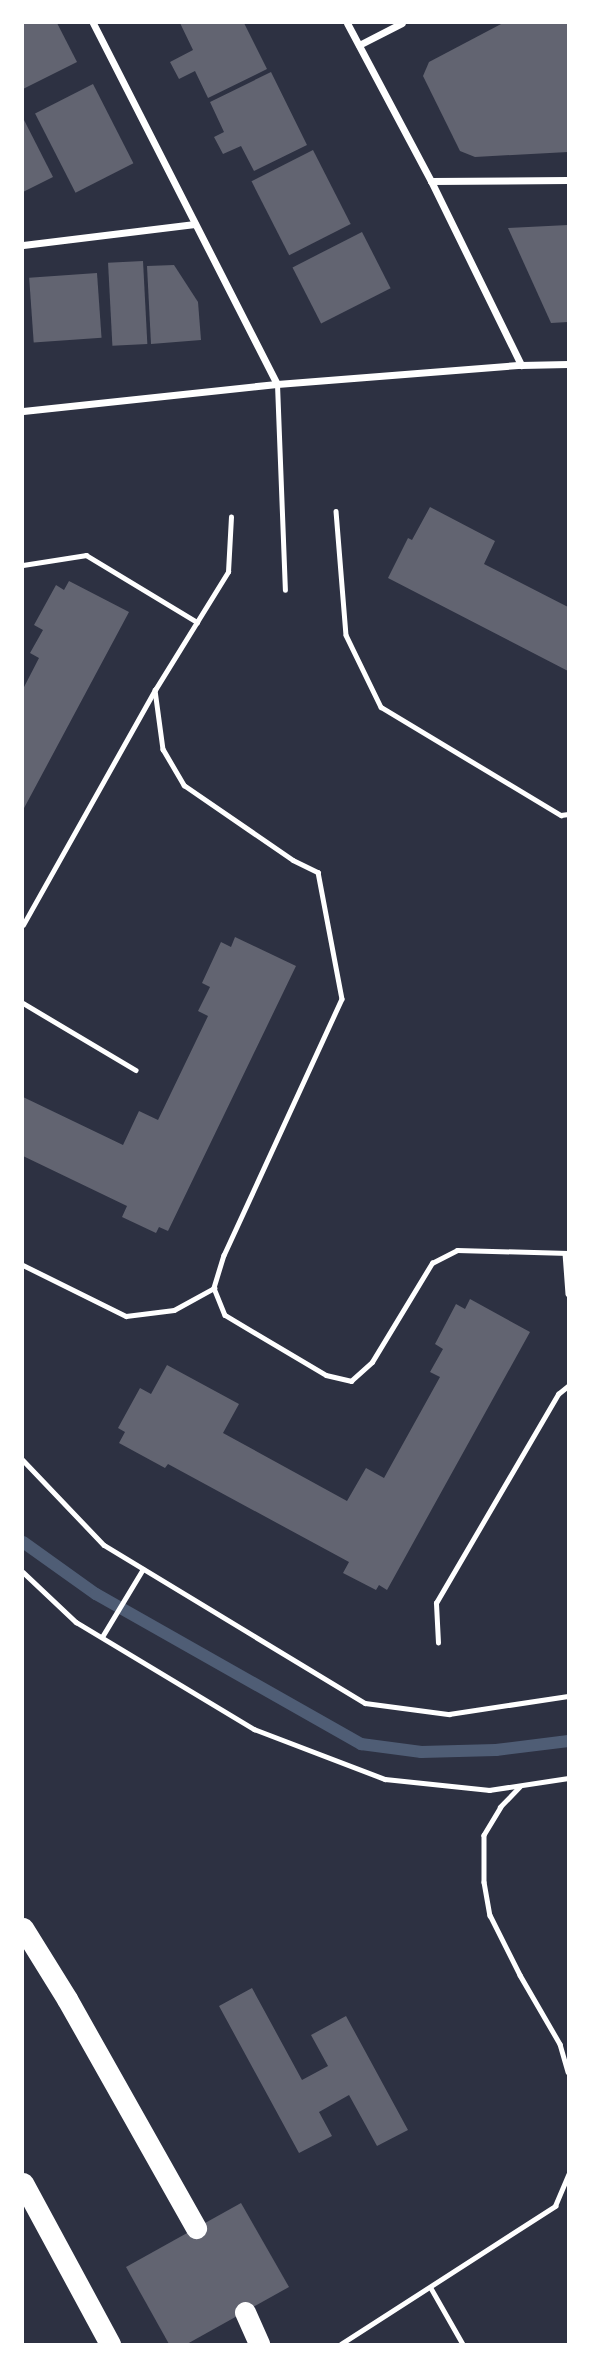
<!DOCTYPE html>
<style>
body{margin:0}
#map{position:relative;width:591px;height:2367px;overflow:hidden;background:#2d3142;font-family:"Roboto Condensed",sans-serif}
div>[style]{position:absolute}
[style*='--x']{left:calc(var(--x)*1px);top:calc(var(--y)*1px);width:calc(var(--w)*1px);rotate:calc(var(--a)*1deg)}
.stream>*{height:12px;margin:-6px;padding:0 6px;transform-origin:6px;border-radius:6px;background:#4f5d75}
.building>*{inset:0;background:#626471;transform-origin:0 0}
.path>*{height:4.5px;margin:-2.25px;padding:0 2.25px;transform-origin:2.25px;border-radius:2.25px;background:#fff}
.service>*{height:5px;margin:-2.5px;padding:0 2.5px;transform-origin:2.5px;border-radius:2.5px;background:#fff}
.minor>*{height:7px;margin:-3.5px;padding:0 3.5px;transform-origin:3.5px;border-radius:3.5px;background:#fff}
.motorway>*{height:21px;margin:-10.5px;padding:0 10.5px;transform-origin:10.5px;border-radius:10.5px;background:#fff}
span{translate:-50% -50%;white-space:nowrap;text-align:center;line-height:1.15;-webkit-text-stroke:6px #fff;paint-order:stroke}
.frame{position:absolute;inset:0;border:24px solid #fff;pointer-events:none}
</style>
<div id="map">
<div class="stream">
<div style="--x:23;--y:1542;--w:90;--a:35.5"></div>
<div style="--x:96;--y:1594;--w:305;--a:29.5"></div>
<div style="--x:361;--y:1744;--w:61;--a:7.6"></div>
<div style="--x:421;--y:1752;--w:75;--a:-1.5"></div>
<div style="--x:496;--y:1750;--w:73;--a:-7.1"></div>
</div>
<div class="building">
<div style="clip-path:polygon(23px 23px,57px 23px,77px 62px,23px 89px)"></div>
<div style="clip-path:polygon(180px 23px,244px 23px,267px 69px,208px 98px,195px 71px,179px 79px,170px 62px,193px 50px)"></div>
<div style="clip-path:polygon(503px 23px,568px 23px,568px 152px,475px 157px,460px 151px,423px 76px,429px 62px)"></div>
<div style="clip-path:polygon(271px 72px,307px 145px,254px 171px,241px 146px,223px 154px,214px 137px,224px 132px,210px 102px)"></div>
<div style="left:93px;top:84px;width:89px;height:65px;rotate:63deg"></div>
<div style="clip-path:polygon(23px 118px,53px 177px,23px 192px)"></div>
<div style="left:313px;top:150px;width:83px;height:69px;rotate:63deg"></div>
<div style="clip-path:polygon(568px 225px,568px 322px,551px 323px,508px 228px)"></div>
<div style="left:362px;top:232px;width:63px;height:78px;rotate:63deg"></div>
<div style="left:143px;top:261px;width:83px;height:35px;rotate:87deg"></div>
<div style="clip-path:polygon(174px 265px,198px 302px,201px 340px,151px 344px,147px 266px)"></div>
<div style="left:97px;top:273px;width:65px;height:68px;rotate:86deg"></div>
<div style="clip-path:polygon(430px 507px,495px 541px,484px 564px,568px 607px,568px 671px,388px 578px,408px 538px,412px 540px)"></div>
<div style="clip-path:polygon(69px 581px,129px 612px,23px 810px,23px 689px,39px 658px,30px 653px,43px 630px,34px 625px,56px 585px,64px 590px)"></div>
<div style="clip-path:polygon(235px 937px,296px 966px,168px 1231px,159px 1227px,156px 1233px,122px 1217px,127px 1206px,23px 1156px,23px 1097px,123px 1145px,139px 1111px,158px 1120px,208px 1016px,198px 1011px,210px 987px,202px 983px,221px 942px,231px 947px)"></div>
<div style="clip-path:polygon(470px 1299px,530px 1332px,387px 1590px,379px 1585px,376px 1590px,343px 1573px,349px 1562px,168px 1464px,165px 1468px,119px 1443px,125px 1432px,118px 1428px,140px 1388px,151px 1394px,167px 1365px,239px 1404px,223px 1433px,347px 1501px,366px 1468px,384px 1478px,440px 1377px,430px 1372px,443px 1349px,435px 1344px,456px 1304px,465px 1309px)"></div>
<div style="clip-path:polygon(252px 1988px,302px 2080px,328px 2066px,311px 2035px,346px 2016px,408px 2130px,377px 2146px,349px 2095px,319px 2112px,332px 2136px,299px 2153px,219px 2006px)"></div>
<div style="clip-path:polygon(241px 2203px,289px 2287px,187px 2344px,169px 2344px,126px 2267px)"></div>
</div>
<div class="path">
<div style="--x:336;--y:511;--w:124;--a:85.4"></div>
<div style="--x:346;--y:635;--w:80;--a:64.1"></div>
<div style="--x:381;--y:707;--w:210;--a:31"></div>
<div style="--x:561;--y:815;--w:7;--a:-8"></div>
<div style="--x:23;--y:565;--w:64;--a:-9"></div>
<div style="--x:86;--y:555;--w:130;--a:31.1"></div>
<div style="--x:155;--y:690;--w:60;--a:82.3"></div>
<div style="--x:163;--y:749;--w:42;--a:59.7"></div>
<div style="--x:184;--y:785;--w:132;--a:34.5"></div>
<div style="--x:293;--y:860;--w:28;--a:26"></div>
<div style="--x:318;--y:872;--w:129;--a:79.3"></div>
<div style="--x:342;--y:999;--w:282;--a:114.7"></div>
<div style="--x:224;--y:1255;--w:34;--a:107"></div>
<div style="--x:214;--y:1288;--w:29;--a:68"></div>
<div style="--x:225;--y:1315;--w:117;--a:30.7"></div>
<div style="--x:326;--y:1375;--w:26;--a:13"></div>
<div style="--x:351;--y:1381;--w:28;--a:-42"></div>
<div style="--x:372;--y:1362;--w:116;--a:-58.8"></div>
<div style="--x:432;--y:1263;--w:28;--a:-27"></div>
<div style="--x:457;--y:1250;--w:111;--a:1.5"></div>
<div style="--x:23;--y:925;--w:270;--a:-60.7"></div>
<div style="--x:155;--y:690;--w:139;--a:-58.3"></div>
<div style="--x:228;--y:572;--w:55;--a:-86.9"></div>
<div style="--x:23;--y:1003;--w:131;--a:30.7"></div>
<div style="--x:565;--y:1253;--w:41;--a:85.8"></div>
<div style="--x:23;--y:1265;--w:115;--a:26.3"></div>
<div style="--x:126;--y:1316;--w:48;--a:-7.1"></div>
<div style="--x:174;--y:1310;--w:46;--a:-28.8"></div>
<div style="--x:23;--y:1460;--w:117;--a:46.4"></div>
<div style="--x:104;--y:1545;--w:305;--a:31.2"></div>
<div style="--x:365;--y:1703;--w:85;--a:7.5"></div>
<div style="--x:449;--y:1714;--w:120;--a:-8.6"></div>
<div style="--x:23;--y:1572;--w:73;--a:43.3"></div>
<div style="--x:76;--y:1622;--w:208;--a:31"></div>
<div style="--x:254;--y:1729;--w:140;--a:20.9"></div>
<div style="--x:385;--y:1779;--w:105;--a:6"></div>
<div style="--x:489;--y:1790;--w:80;--a:-8.6"></div>
<div style="--x:102;--y:1637;--w:79;--a:-58.9"></div>
<div style="--x:438;--y:1643;--w:40;--a:-92.9"></div>
<div style="--x:436;--y:1603;--w:242;--a:-59.7"></div>
<div style="--x:558;--y:1394;--w:13;--a:-39"></div>
<div style="--x:520;--y:1787;--w:28;--a:134"></div>
<div style="--x:501;--y:1807;--w:33;--a:121"></div>
<div style="--x:484;--y:1835;--w:47;--a:90"></div>
<div style="--x:484;--y:1882;--w:34;--a:80"></div>
<div style="--x:490;--y:1915;--w:67;--a:63.4"></div>
<div style="--x:520;--y:1975;--w:80;--a:59.9"></div>
<div style="--x:560;--y:2044;--w:29;--a:74"></div>
<div style="--x:431;--y:2288;--w:64;--a:60.3"></div>
<div style="--x:341;--y:2344;--w:255;--a:-32.8"></div>
<div style="--x:555;--y:2206;--w:34;--a:-67"></div>
</div>
<div class="service">
<div style="--x:277;--y:384;--w:206;--a:87.8"></div>
</div>
<div class="minor">
<div style="--x:93;--y:23;--w:405;--a:63"></div>
<div style="--x:347;--y:23;--w:179;--a:62"></div>
<div style="--x:431;--y:181;--w:205;--a:63.9"></div>
<div style="--x:359;--y:45;--w:48;--a:-27.1"></div>
<div style="--x:431;--y:181;--w:137;--a:-0.4"></div>
<div style="--x:23;--y:245;--w:173;--a:-7"></div>
<div style="--x:23;--y:411;--w:255;--a:-6.1"></div>
<div style="--x:277;--y:384;--w:245;--a:-4.5"></div>
<div style="--x:521;--y:365;--w:47;--a:-1.2"></div>
</div>
<div class="motorway">
<div style="--x:23;--y:1928;--w:84;--a:58.2"></div>
<div style="--x:67;--y:1999;--w:263;--a:60.6"></div>
<div style="--x:23;--y:2183;--w:183;--a:61.6"></div>
<div style="--x:245;--y:2312;--w:35;--a:66"></div>
</div>
<div class="frame"></div>
</div>
